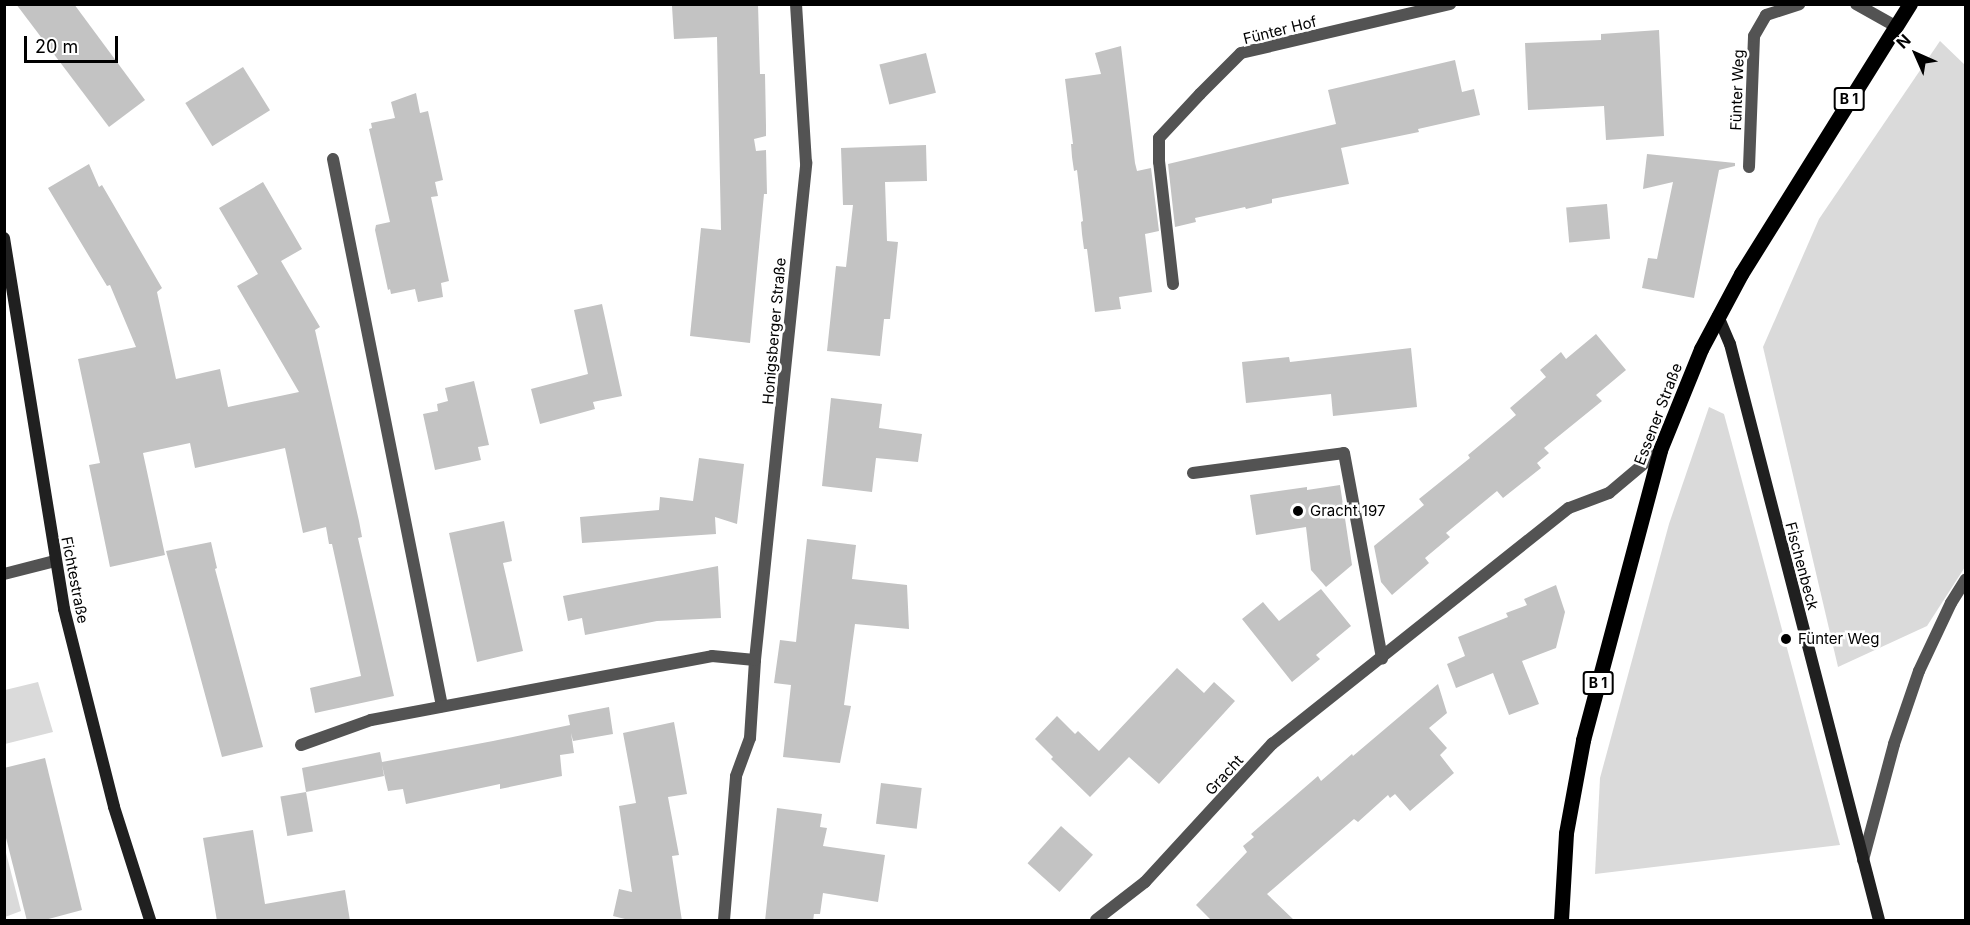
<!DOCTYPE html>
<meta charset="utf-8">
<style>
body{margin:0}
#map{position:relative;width:1970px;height:925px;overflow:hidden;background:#fff;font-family:Inter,sans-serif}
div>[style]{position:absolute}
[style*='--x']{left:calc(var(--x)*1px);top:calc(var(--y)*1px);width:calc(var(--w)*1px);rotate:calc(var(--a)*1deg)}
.green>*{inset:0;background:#dadada}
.building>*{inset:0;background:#c3c3c3;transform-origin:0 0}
.lane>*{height:12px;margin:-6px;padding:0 6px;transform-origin:6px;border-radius:6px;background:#535353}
.street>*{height:12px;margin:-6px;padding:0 6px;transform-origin:6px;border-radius:6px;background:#535353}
.secondary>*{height:12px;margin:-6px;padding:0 6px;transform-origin:6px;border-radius:6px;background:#202020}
.primary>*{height:15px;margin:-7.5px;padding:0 7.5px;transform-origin:7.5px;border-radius:7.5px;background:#000}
.dots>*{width:16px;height:16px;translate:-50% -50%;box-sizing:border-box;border:3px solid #fff;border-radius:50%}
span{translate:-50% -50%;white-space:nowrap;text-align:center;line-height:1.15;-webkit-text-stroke:5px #fff;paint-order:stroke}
.shield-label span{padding:2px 4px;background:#fff;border:2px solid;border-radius:4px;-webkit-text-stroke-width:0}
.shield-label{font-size:14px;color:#000;font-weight:700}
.street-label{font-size:15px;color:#000}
.poi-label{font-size:15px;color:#000}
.left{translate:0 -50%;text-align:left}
.frame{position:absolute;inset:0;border:6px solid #000;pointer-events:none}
.north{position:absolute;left:1886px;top:24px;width:60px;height:60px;-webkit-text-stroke:4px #fff;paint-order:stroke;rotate:315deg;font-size:16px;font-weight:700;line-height:24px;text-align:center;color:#000}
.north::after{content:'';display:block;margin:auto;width:21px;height:27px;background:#000;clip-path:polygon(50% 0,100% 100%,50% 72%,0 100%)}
.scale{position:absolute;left:24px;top:36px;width:94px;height:27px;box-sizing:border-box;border:3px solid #000;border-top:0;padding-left:8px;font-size:18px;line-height:21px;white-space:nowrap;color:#000;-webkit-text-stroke:4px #fff;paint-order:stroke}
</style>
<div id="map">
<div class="green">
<div style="clip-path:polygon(1940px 41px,1966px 66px,1965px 567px,1927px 626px,1838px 667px,1763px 347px,1819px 219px)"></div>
<div style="clip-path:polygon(1709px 407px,1724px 414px,1840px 845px,1595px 874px,1600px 778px,1669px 524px)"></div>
<div style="clip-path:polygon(38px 682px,53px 732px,5px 744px,5px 690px)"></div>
<div style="clip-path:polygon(5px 849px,21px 911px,5px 917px,4px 916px)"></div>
</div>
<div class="building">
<div style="clip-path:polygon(16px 4px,74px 4px,145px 100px,109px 127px)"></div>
<div style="clip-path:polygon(758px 4px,760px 74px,765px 74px,766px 126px,766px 136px,754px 139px,756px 151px,766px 150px,767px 194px,764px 194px,750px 343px,690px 336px,701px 228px,721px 230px,717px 37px,674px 39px,672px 6px)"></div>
<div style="clip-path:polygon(1659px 30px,1664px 136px,1606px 140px,1604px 106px,1528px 110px,1525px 43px,1601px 40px,1601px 34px)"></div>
<div style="clip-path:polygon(1121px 46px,1135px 163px,1137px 171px,1151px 168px,1159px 231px,1145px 234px,1152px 292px,1119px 297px,1121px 309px,1095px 312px,1087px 249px,1084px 249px,1082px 234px,1081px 222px,1083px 221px,1077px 170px,1074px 171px,1072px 157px,1071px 144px,1073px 144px,1065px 79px,1101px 74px,1095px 53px)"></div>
<div style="left:926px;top:53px;width:41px;height:48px;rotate:76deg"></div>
<div style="clip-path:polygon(1455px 60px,1462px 92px,1474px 89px,1480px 115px,1418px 129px,1419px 132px,1341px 148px,1349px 184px,1272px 199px,1272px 203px,1246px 209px,1245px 207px,1195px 218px,1196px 222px,1175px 227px,1168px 164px,1336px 124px,1328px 90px)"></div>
<div style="left:243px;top:67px;width:51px;height:68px;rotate:58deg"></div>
<div style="clip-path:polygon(416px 93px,420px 113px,428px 111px,443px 180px,435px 182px,438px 196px,431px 197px,449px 281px,441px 283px,443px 297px,418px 302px,415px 289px,391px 294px,390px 289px,388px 290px,375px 230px,376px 225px,390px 222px,369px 129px,372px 128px,371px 123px,395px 118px,391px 102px)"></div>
<div style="clip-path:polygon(926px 145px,927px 181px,885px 182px,887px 241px,898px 242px,890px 319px,884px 319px,880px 356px,827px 351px,836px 266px,846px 267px,853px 205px,843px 205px,841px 148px)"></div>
<div style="clip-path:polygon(1647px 154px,1735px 163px,1735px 166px,1719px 170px,1694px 298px,1642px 288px,1648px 258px,1657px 259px,1673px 182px,1643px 189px)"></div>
<div style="clip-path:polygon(89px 164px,99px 187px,102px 185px,162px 288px,157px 292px,176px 379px,220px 369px,228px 407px,299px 392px,237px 286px,258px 274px,219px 208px,263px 182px,302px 249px,281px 261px,320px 327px,315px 330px,359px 521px,362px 537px,358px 538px,394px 696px,315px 713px,310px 688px,361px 676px,332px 544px,329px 544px,326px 527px,303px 533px,285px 448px,195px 468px,190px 443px,143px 453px,165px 555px,110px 567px,89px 465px,100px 463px,78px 359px,136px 347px,110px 285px,107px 286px,48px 188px)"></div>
<div style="left:1607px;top:204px;width:35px;height:41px;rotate:85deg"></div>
<div style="clip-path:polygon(602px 304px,622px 396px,593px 402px,595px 409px,540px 424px,531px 389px,588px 374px,574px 310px)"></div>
<div style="clip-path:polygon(1596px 334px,1626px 370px,1596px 395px,1602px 401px,1544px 448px,1549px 453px,1537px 463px,1541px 468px,1503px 498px,1497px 491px,1446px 533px,1450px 537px,1425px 558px,1429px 563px,1392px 595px,1381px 582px,1374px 546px,1424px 505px,1419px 499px,1470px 458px,1468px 455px,1516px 415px,1510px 408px,1546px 377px,1540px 370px,1561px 352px,1566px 359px)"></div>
<div style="clip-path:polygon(1411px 348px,1417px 407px,1333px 416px,1331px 394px,1246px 403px,1242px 362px,1289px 357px,1290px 362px)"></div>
<div style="clip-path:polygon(474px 381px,489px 445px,478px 447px,481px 460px,435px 470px,423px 414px,438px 411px,437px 404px,448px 401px,445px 388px)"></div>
<div style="clip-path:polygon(831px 398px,882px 404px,879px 428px,922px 434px,918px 462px,876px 458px,872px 492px,822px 486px)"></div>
<div style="clip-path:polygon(699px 458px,744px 464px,737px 524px,715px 517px,716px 534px,582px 543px,580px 517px,659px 510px,660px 497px,693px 501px)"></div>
<div style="clip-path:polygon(1340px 485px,1352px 565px,1326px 587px,1311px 570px,1306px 527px,1256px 535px,1250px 495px,1307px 487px,1307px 490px)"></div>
<div style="clip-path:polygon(504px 521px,512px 561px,503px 563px,523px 651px,477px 662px,449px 533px)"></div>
<div style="clip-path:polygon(807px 539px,856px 545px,852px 579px,907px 585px,909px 629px,855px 624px,844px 705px,851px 706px,840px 763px,783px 757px,791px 685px,774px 683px,780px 640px,796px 642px)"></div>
<div style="clip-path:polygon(211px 542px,217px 568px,215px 569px,263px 747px,222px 757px,166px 551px)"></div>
<div style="clip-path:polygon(718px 566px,721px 618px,657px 621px,585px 635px,582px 618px,568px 621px,563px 596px)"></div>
<div style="clip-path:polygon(1556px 585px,1565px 612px,1556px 648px,1522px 661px,1539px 704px,1509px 715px,1493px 673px,1456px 688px,1447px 664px,1465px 656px,1458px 637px,1508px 617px,1506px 613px,1527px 605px,1524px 599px)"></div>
<div style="clip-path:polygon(1321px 589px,1351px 626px,1316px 655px,1320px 659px,1292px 682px,1242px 619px,1263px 602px,1279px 621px)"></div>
<div style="clip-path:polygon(1177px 668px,1204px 693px,1214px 682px,1235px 701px,1159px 784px,1129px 757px,1090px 797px,1051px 759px,1053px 757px,1035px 739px,1057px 716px,1075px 734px,1078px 731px,1099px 751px)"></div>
<div style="clip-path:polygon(1438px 684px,1447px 713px,1429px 728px,1447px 748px,1440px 755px,1454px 773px,1410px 811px,1395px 794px,1390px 798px,1388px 795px,1358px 822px,1354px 819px,1267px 894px,1295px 921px,1212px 921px,1196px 905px,1247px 852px,1243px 846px,1254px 837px,1251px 834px,1318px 776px,1321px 781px,1352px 754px,1353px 756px)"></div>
<div style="clip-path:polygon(609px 707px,613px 734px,573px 741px,571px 733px,574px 753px,560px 755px,562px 776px,500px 789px,500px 784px,406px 804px,403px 789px,388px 791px,382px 765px,384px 776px,306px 792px,302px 768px,380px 752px,382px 762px,493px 741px,570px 725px,568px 715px)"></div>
<div style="clip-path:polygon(674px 722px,687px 794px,668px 797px,679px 855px,672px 856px,682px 921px,633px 921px,613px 916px,619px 889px,632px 892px,619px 806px,636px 803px,623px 733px)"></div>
<div style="clip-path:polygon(45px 758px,82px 910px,41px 921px,27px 921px,4px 830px,4px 768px)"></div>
<div style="left:881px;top:783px;width:41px;height:41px;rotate:7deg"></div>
<div style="left:306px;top:792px;width:40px;height:26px;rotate:80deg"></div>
<div style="clip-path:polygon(777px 808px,822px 814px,820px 827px,827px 828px,823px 846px,885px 855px,878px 902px,823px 893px,820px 914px,814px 914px,813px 921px,765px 921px)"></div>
<div style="left:1061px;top:826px;width:43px;height:50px;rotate:42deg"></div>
<div style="clip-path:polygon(253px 830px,265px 904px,345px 890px,350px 921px,217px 921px,203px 838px)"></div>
</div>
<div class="lane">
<div style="--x:1856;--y:4;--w:45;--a:29.4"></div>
<div style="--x:1749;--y:167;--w:131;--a:-87.8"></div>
<div style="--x:1754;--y:36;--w:24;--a:-60"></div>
<div style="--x:1766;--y:15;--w:35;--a:-18"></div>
<div style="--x:1173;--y:284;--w:123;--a:-96.5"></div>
<div style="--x:1159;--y:162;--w:24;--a:-90"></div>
<div style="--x:1159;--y:138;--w:60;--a:-47"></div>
<div style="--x:1200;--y:94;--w:58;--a:-45"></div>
<div style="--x:1241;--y:53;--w:215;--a:-13.2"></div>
<div style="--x:1193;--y:473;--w:152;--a:-7.5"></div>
<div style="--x:1344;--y:453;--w:209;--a:79.5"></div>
<div style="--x:301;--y:745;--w:74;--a:-19.7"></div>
</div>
<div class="street">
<div style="--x:333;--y:159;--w:558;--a:78.73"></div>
<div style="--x:4;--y:574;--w:53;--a:-14.3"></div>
<div style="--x:371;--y:720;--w:347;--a:-10.6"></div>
<div style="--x:712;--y:656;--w:43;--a:5.3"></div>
<div style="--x:1863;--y:860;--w:120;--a:-75"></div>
<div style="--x:1894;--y:744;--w:77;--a:-71.1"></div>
<div style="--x:1919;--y:671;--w:75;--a:-64.8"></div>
<div style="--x:1951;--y:603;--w:28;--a:-58"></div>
<div style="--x:724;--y:920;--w:144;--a:-85.2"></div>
<div style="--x:736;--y:776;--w:40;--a:-69.8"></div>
<div style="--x:750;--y:738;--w:78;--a:-86.3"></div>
<div style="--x:755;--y:660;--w:500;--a:-84.1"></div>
<div style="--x:806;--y:163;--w:159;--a:-93.6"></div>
<div style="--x:1096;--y:920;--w:62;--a:-37.8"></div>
<div style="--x:1145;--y:882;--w:188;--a:-47.4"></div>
<div style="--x:1272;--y:744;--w:379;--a:-38.5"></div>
<div style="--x:1569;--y:508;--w:43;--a:-20.6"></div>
<div style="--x:1609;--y:493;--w:67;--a:-40.1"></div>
</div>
<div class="secondary">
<div style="--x:4;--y:238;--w:376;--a:80.8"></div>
<div style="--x:64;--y:609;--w:204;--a:75.8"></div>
<div style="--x:114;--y:807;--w:119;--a:72.3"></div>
<div style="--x:1718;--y:316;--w:30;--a:67"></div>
<div style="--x:1730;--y:344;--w:595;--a:75.5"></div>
</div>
<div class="primary">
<div style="--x:1561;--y:920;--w:87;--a:-86.7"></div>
<div style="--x:1566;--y:833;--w:95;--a:-79.6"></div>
<div style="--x:1583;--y:740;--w:300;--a:-75.1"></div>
<div style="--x:1660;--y:450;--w:109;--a:-67.9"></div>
<div style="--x:1701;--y:349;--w:85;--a:-61.9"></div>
<div style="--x:1741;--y:274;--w:319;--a:-58"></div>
</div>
<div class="dots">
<div style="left:1298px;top:511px;background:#000"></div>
<div style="left:1786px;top:639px;background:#000"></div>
</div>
<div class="shield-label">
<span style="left:1849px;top:99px">B 1</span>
<span style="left:1598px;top:683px">B 1</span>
</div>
<div class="street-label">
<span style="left:1280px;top:30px;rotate:-14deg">Fünter Hof</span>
<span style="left:1737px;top:90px;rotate:-88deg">Fünter Weg</span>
<span style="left:774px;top:331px;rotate:-85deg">Honigsberger Straße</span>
<span style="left:1658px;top:414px;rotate:-69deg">Essener Straße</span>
<span style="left:1802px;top:566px;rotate:75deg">Fischenbeck</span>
<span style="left:75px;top:580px;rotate:79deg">Fichtestraße</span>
<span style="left:1224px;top:775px;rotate:-48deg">Gracht</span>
</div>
<div class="poi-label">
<span class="left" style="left:1310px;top:511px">Gracht 197</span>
<span class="left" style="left:1798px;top:639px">Fünter Weg</span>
</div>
<div class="frame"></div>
<div class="north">N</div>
<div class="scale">20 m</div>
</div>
